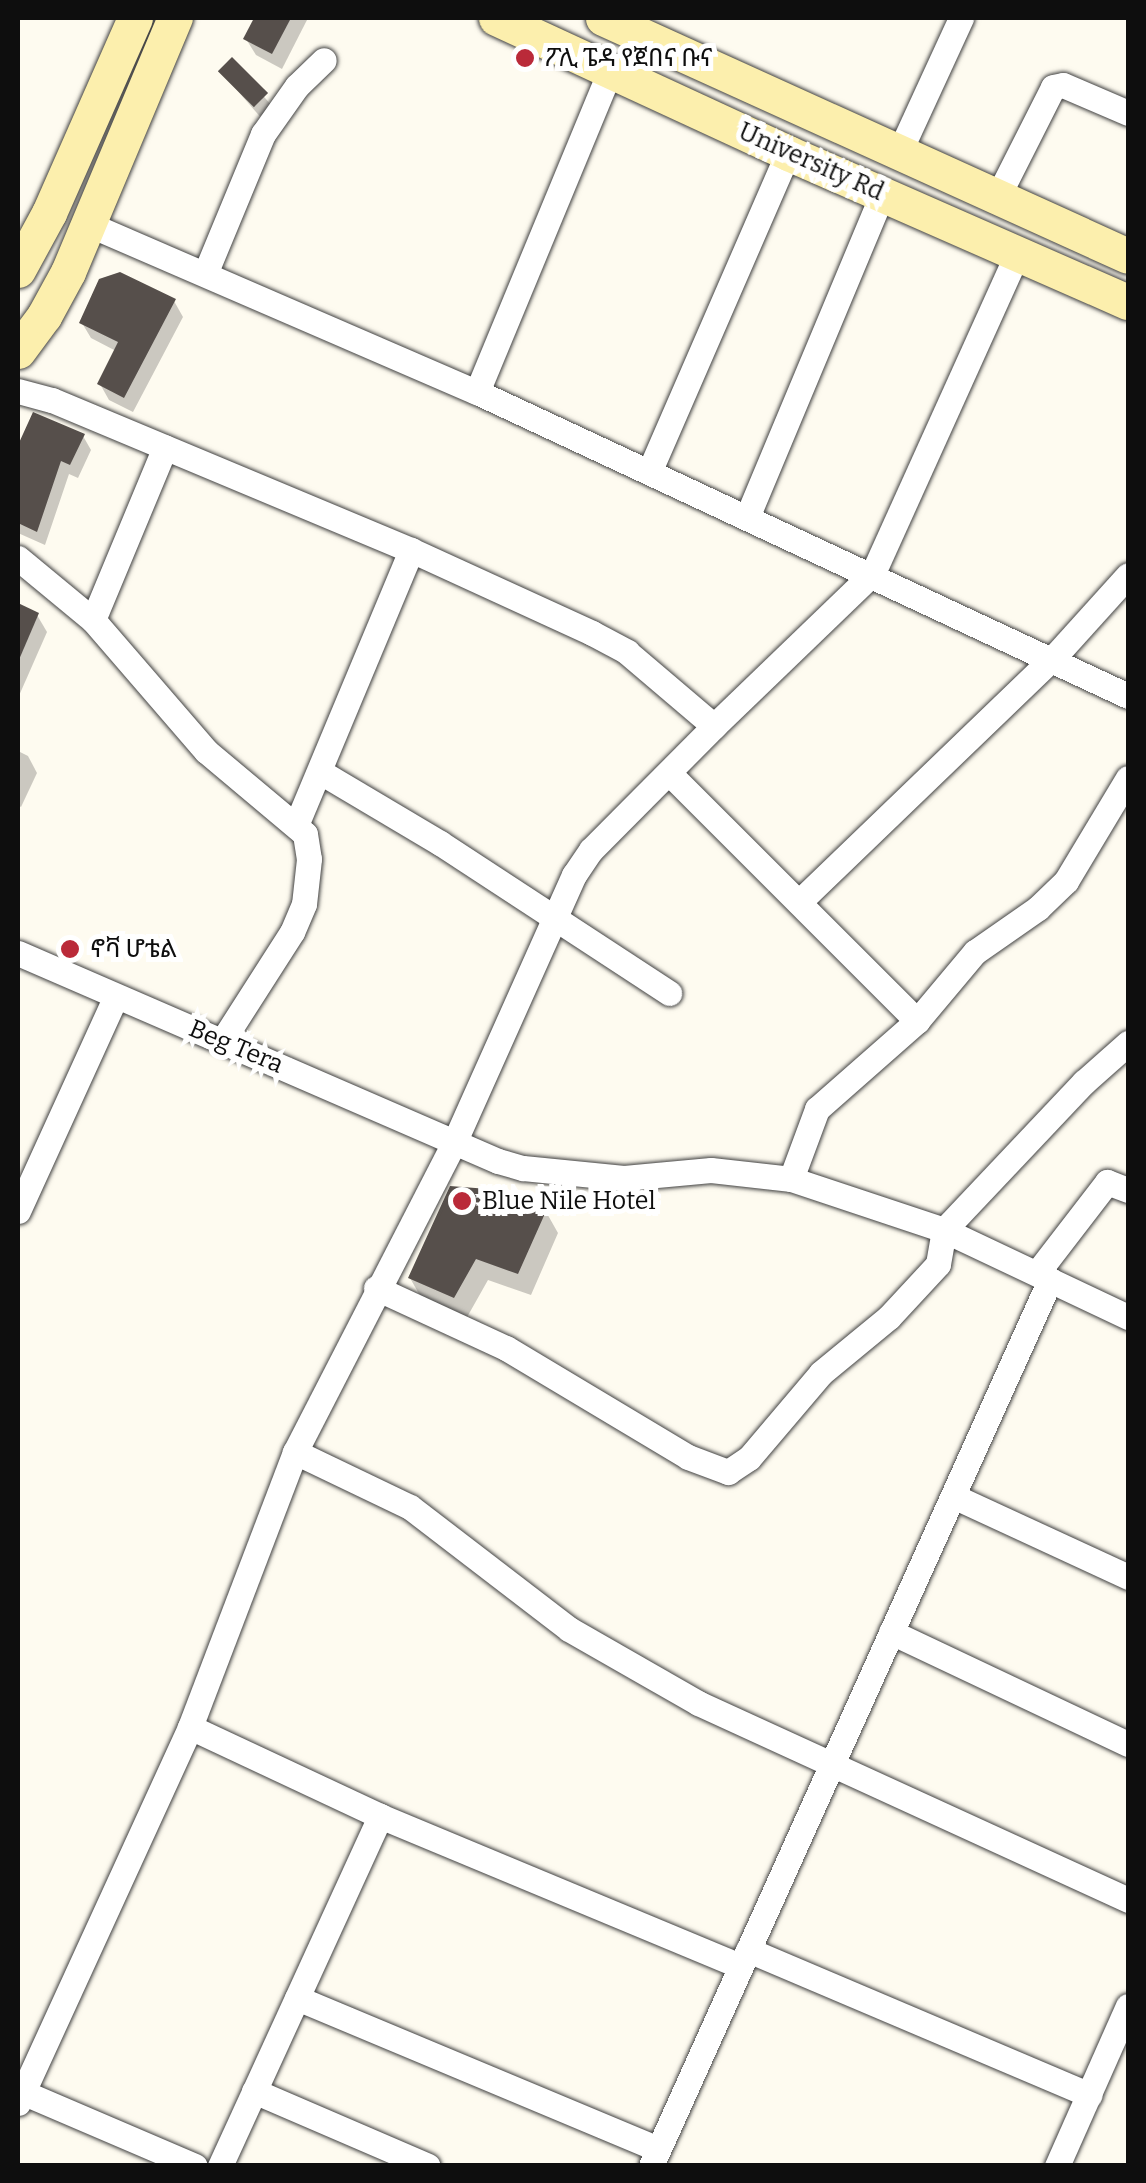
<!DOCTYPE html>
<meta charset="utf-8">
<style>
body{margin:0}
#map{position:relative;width:1146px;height:2183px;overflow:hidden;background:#fefbf0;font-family:Bitter,"Noto Sans Ethiopic",serif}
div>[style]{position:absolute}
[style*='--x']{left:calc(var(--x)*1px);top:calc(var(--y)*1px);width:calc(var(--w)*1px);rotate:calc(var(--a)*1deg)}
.shadow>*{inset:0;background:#0003;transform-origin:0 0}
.building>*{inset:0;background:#564f4b;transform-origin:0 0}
.roads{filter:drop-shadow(0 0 2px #414141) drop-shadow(0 0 2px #414141)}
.street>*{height:25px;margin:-12.5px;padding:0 12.5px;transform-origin:12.5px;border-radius:12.5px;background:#fff}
.secondary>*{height:35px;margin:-17.5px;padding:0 17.5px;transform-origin:17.5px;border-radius:17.5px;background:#fcefad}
.dots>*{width:28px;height:28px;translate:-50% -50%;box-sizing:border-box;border:5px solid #fff;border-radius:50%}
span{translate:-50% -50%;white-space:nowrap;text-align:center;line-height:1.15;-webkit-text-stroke:10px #fff;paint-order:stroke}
.poi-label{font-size:25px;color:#0e0e0e}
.left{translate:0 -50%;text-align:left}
.street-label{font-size:25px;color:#0e0e0e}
.frame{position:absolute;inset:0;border:20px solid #0e0e0e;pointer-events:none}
</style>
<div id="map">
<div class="shadow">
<div style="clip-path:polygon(257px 18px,308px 18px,282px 69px,256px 55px,246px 39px)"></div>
<div style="left:232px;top:60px;width:61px;height:16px;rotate:49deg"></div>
<div style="clip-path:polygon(174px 301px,183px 317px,133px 412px,109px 400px,100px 384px,116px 351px,91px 338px,82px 323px)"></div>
<div style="clip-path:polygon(34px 415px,83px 436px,91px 450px,78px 478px,69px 474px,45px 545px,18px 533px,18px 455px)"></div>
<div style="clip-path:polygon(18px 606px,37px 615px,47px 632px,18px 698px)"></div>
<div style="clip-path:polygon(18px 751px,28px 756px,37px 773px,21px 807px,18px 805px)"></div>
<div style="clip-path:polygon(545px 1210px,558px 1233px,531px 1295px,488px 1280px,466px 1319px,423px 1301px,410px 1278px)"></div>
</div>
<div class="building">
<div style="clip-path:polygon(254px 18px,291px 18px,272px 54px,243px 39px)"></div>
<div style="left:232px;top:57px;width:51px;height:20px;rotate:45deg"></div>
<div style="clip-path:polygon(120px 272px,176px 299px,124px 398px,97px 384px,118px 342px,79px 323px,99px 279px)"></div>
<div style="clip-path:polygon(33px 412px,85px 434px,70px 465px,61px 461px,37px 532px,18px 523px,18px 445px)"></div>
<div style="clip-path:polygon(18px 603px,39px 613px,18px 662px)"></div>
<div style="clip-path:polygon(450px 1186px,513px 1191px,547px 1209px,518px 1274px,476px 1259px,454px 1298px,408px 1278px)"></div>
</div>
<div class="roads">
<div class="street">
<div style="--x:898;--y:155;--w:151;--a:-65.3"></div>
<div style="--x:997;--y:198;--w:124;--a:-63.2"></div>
<div style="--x:1053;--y:87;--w:10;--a:-11"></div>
<div style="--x:1063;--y:85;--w:71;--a:23.3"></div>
<div style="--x:88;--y:224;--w:424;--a:23.4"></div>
<div style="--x:477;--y:392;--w:718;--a:25.03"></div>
<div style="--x:205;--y:274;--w:152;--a:-67.5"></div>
<div style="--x:263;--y:134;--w:59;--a:-54.7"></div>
<div style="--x:297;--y:86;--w:37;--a:-44"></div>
<div style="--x:18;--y:391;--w:35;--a:15"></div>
<div style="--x:52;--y:400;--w:389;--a:22.7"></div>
<div style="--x:411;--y:550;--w:199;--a:24.6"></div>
<div style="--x:592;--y:633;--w:40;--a:28"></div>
<div style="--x:627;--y:652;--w:114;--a:40.4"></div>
<div style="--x:477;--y:392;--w:347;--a:-67.5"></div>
<div style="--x:650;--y:470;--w:346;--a:-66.5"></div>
<div style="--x:748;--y:515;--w:349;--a:-67.3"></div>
<div style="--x:18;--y:558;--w:97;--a:39.6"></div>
<div style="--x:93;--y:620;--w:173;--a:49.2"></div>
<div style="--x:206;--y:751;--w:129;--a:40"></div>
<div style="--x:305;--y:834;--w:25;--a:81"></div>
<div style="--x:309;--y:859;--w:45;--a:96.3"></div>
<div style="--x:304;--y:904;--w:30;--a:113"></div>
<div style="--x:292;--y:932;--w:128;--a:122.6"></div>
<div style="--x:93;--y:620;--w:187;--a:-67.4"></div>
<div style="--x:322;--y:773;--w:137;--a:30.7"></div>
<div style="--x:440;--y:843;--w:274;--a:33.2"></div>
<div style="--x:669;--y:773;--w:351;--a:45"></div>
<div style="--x:297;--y:823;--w:296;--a:-67.3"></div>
<div style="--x:799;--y:902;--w:354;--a:-43.9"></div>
<div style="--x:1054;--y:657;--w:110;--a:-47.9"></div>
<div style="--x:18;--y:953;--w:523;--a:23.43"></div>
<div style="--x:498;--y:1161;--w:26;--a:16"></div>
<div style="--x:523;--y:1168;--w:101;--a:5.7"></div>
<div style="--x:624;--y:1178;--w:87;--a:-5.3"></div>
<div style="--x:711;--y:1170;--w:81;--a:6.4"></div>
<div style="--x:791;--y:1179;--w:161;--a:18.4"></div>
<div style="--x:944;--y:1230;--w:204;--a:25.3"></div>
<div style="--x:791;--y:1179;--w:75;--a:-69.6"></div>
<div style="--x:817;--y:1109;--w:133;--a:-41.3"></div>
<div style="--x:917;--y:1021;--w:90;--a:-50"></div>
<div style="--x:975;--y:952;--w:77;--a:-34.9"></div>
<div style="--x:1038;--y:908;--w:39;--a:-44"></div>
<div style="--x:1066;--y:881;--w:120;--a:-59"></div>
<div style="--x:18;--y:1211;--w:236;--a:-65.5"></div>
<div style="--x:1037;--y:1273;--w:115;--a:-52.4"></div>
<div style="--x:1107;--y:1182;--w:22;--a:21"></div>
<div style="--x:376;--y:1288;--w:143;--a:24.8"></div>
<div style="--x:506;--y:1348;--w:212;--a:30.9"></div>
<div style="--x:688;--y:1457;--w:43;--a:20.6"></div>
<div style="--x:728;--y:1472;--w:25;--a:-34"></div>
<div style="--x:749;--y:1458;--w:111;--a:-49.7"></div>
<div style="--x:821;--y:1373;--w:88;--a:-39.5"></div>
<div style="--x:889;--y:1317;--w:72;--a:-47.2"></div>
<div style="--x:938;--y:1264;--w:35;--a:-80"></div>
<div style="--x:944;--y:1230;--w:204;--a:-46.6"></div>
<div style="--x:1084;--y:1082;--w:59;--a:-41.6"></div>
<div style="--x:295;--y:1452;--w:127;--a:25.6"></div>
<div style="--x:410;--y:1507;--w:200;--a:37.5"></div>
<div style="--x:569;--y:1629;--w:149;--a:29.8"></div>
<div style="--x:698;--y:1703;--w:473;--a:24.6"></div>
<div style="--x:953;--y:1496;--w:193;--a:24.8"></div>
<div style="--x:891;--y:1632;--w:262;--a:25.3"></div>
<div style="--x:190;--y:1727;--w:210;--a:25.1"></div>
<div style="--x:380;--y:1816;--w:390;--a:22.6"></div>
<div style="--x:748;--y:1950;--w:371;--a:23"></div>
<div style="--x:297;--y:1998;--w:391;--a:22.7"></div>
<div style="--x:254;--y:2091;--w:189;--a:23.3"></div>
<div style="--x:22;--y:2092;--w:188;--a:23.2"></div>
<div style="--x:18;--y:2103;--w:413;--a:-65.4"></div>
<div style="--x:190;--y:1727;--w:294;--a:-69.1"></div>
<div style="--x:295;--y:1452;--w:348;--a:-62.8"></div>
<div style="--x:454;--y:1143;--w:294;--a:-65.9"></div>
<div style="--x:574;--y:875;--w:30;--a:-56"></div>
<div style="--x:591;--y:850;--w:175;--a:-45.2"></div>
<div style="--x:714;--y:726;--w:221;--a:-43.9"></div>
<div style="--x:873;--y:573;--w:350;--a:-65.7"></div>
<div style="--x:220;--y:2166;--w:385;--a:-65.4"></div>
<div style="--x:651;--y:2166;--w:972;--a:-65.76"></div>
<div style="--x:1057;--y:2166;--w:175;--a:-66.1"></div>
</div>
<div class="secondary">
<div style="--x:496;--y:18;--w:322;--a:24.8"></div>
<div style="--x:788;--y:153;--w:371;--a:23.7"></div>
<div style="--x:603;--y:18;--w:576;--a:24.39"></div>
<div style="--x:18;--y:270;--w:65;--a:-61.5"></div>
<div style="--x:49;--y:213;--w:213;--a:-66.2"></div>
<div style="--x:18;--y:351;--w:44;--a:-53.4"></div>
<div style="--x:44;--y:316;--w:50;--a:-61.4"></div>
<div style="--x:68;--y:272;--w:276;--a:-67.2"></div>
</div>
</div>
<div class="dots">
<div style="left:525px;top:58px;background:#ba2a39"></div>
<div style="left:70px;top:949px;background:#ba2a39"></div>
<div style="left:462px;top:1201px;background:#ba2a39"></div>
</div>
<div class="poi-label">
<span class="left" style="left:545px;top:58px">ፖሊ ፔዳ የጀበና ቡና</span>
<span class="left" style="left:90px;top:949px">ኖቫ ሆቴል</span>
<span class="left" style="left:482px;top:1201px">Blue Nile Hotel</span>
</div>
<div class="street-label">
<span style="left:811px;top:162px;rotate:24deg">University Rd</span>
<span style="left:236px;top:1047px;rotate:23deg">Beg Tera</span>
</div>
<div class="frame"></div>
</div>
